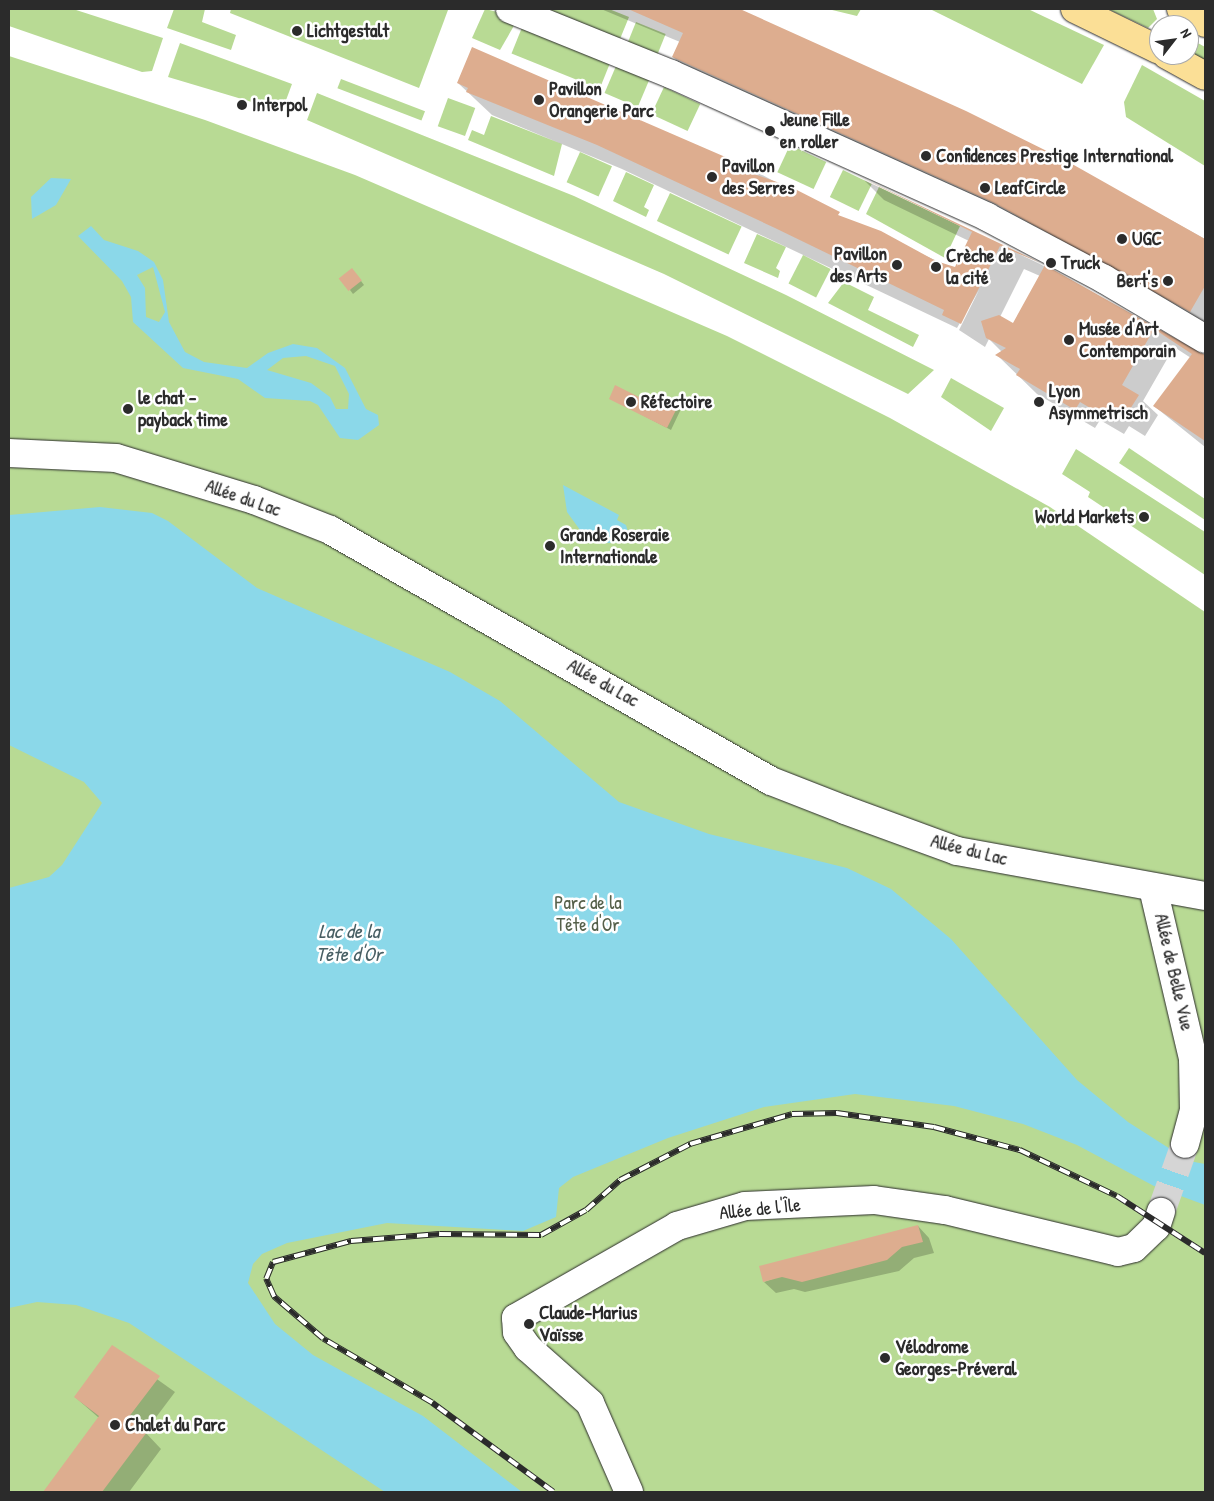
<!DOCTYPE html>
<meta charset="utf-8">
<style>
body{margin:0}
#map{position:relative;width:1214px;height:1501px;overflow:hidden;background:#fff;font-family:"Patrick Hand",sans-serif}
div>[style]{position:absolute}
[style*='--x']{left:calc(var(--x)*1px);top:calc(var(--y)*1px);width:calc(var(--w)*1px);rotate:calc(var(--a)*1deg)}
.green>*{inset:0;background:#b8da94;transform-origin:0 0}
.water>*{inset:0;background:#8bd8e9}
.shadow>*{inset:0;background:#0003}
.building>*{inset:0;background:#ddad8f;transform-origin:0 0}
.minor-tunnel>*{height:28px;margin-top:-14px;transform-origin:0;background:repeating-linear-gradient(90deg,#d5d5d5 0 28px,transparent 0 42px)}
.roads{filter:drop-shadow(0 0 1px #2b2b2b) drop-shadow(0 0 1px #2b2b2b)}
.minor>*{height:28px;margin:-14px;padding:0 14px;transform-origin:14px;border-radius:14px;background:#fff}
.major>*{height:28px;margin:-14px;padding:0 14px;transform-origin:14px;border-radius:14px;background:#fbdf96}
.rail>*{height:5.5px;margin-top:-2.75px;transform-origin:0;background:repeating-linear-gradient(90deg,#fff 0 11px,#2b2b2b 0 22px);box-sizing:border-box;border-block:1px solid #2b2b2b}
.dots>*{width:14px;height:14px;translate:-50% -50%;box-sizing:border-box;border:2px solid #fff;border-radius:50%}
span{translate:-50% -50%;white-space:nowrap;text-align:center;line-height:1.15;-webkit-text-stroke:5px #fff;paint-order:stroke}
.poi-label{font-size:19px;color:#2b2b2b;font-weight:700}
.left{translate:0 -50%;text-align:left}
.right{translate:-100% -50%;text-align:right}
.street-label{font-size:19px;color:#2b2b2b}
.park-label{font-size:19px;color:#55604a}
.water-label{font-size:20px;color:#485f64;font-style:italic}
.frame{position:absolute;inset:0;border:10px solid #2b2b2b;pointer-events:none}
.north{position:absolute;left:1149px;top:15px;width:50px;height:50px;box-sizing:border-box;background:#fff;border:1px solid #aaa;border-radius:50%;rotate:60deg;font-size:14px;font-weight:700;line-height:20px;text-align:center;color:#2b2b2b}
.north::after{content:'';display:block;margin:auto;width:18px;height:22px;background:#2b2b2b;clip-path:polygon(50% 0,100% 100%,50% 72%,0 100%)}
</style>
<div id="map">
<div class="green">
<div style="clip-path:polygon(9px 9px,73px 9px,163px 38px,152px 71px,142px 72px,9px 26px)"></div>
<div style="clip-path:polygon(174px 9px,205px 9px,202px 22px,236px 35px,231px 50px,167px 28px)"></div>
<div style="clip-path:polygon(231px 9px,446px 9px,448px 10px,419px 88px,230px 13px)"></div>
<div style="clip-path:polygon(485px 9px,519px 17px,500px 50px,472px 38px)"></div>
<div style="clip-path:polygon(547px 9px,609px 9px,629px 17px,620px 39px)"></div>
<div style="clip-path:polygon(828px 9px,861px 9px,857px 16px)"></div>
<div style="clip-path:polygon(930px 9px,1028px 9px,1104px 45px,1082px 84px)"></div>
<div style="clip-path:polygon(1108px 9px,1153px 9px,1157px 19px,1148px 28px)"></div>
<div style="left:525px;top:20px;width:95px;height:36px;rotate:22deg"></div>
<div style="left:636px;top:22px;width:32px;height:22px;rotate:22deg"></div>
<div style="clip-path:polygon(1189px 38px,1205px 47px,1205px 61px,1189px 52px)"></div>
<div style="clip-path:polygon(180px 43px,292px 84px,282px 111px,168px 77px)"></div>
<div style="clip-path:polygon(9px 56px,205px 120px,355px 175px,727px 336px,890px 418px,1050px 507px,1205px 612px,1205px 1492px,9px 1492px)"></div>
<div style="left:619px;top:59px;width:36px;height:37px;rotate:23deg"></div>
<div style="clip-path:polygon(1142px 65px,1205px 101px,1205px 166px,1126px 117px,1124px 102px)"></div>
<div style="left:341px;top:79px;width:90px;height:10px;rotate:21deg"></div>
<div style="left:664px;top:87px;width:40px;height:30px;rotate:25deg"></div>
<div style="clip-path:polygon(317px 93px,574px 196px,786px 295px,934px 370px,908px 394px,664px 274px,307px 120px)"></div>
<div style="left:448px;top:98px;width:29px;height:30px;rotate:20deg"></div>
<div style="clip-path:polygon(491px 116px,562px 144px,554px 176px,468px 140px,472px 130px,484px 135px)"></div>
<div style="left:790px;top:145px;width:40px;height:30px;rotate:25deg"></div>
<div style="left:580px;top:152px;width:35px;height:33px;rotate:24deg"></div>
<div style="left:843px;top:170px;width:32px;height:30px;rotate:26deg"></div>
<div style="clip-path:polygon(626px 172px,654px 185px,644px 207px,649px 210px,646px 217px,613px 201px)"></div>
<div style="clip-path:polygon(879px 187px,960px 226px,945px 258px,866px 214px)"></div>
<div style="left:670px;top:193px;width:79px;height:31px;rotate:25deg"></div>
<div style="clip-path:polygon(757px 234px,786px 247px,776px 268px,780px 271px,778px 278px,744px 263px)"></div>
<div style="left:803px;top:255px;width:31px;height:32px;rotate:27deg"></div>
<div style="clip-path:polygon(844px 282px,874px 297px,868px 310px,919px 335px,913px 347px,828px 303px)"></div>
<div style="clip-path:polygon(951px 378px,1004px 408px,991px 431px,941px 397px)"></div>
<div style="clip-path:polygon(1129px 448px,1205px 499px,1205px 520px,1119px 463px)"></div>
<div style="clip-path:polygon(1076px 449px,1205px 532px,1205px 575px,1088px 497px,1090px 492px,1062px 474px)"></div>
</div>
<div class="water">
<div style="clip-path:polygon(51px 178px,71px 179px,56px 205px,32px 219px,31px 197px)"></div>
<div style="clip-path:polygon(evenodd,91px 226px,104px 240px,138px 251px,154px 262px,163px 280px,169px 322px,185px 352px,204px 362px,247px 368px,268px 353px,293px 344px,317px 348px,345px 368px,366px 409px,378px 415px,379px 425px,358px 440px,340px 438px,318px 405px,310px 401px,265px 398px,238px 379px,183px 368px,133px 322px,131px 297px,122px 281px,78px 236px,91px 226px,153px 267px,165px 312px,159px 322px,146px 317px,145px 288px,137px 275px,153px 267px,91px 226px,306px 356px,335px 366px,349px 394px,348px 409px,336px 409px,330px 397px,311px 383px,267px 370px,283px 358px,306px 356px)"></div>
<div style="clip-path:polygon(563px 485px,619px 515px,617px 520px,626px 525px,631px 542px,606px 543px,580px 530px,567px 512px)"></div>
<div style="clip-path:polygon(100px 507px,152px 513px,168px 521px,257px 588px,450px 672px,500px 701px,619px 802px,709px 834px,847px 868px,891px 889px,951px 939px,1077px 1080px,1128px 1122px,1189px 1161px,1205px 1164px,1205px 1205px,1154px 1186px,1077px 1145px,1023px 1124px,954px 1106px,855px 1094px,764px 1107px,668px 1138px,573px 1177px,559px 1188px,556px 1217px,523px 1231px,387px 1223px,287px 1243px,262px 1254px,253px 1264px,248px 1283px,275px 1324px,313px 1355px,423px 1416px,522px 1492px,385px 1492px,129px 1323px,76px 1305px,37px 1302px,9px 1308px,9px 888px,49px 877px,62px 865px,102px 803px,84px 782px,9px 745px,9px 515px)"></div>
</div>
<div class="shadow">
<div style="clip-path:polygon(601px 9px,731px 9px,1064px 161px,1205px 239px,1205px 330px,693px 77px,673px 57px,680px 42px)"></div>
<div style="clip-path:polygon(evenodd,458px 83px,753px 170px,846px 220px,955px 269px,969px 241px,884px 200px,864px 180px,1040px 264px,1197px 354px,1205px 354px,1205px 447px,1154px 406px,1191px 358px,1174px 347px,1143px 401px,1158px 415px,1145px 436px,1129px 426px,1124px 434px,1100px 420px,1095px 428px,1037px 394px,997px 355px,1002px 352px,989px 339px,985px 347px,959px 330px,979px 290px,957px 328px,622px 169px,492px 115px,458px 83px,1024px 269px,1040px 276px,1013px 324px,1000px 317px,1024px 269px)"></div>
<div style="clip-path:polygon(355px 273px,364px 285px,353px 294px,350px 290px)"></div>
<div style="clip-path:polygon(610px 398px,659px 409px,681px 409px,671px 430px)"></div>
<div style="clip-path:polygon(918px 1226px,929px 1238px,934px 1253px,914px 1258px,899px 1271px,805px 1292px,794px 1289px,776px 1293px,764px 1282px)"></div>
<div style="clip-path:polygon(112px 1347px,175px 1392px,145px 1432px,161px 1449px,129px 1492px,44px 1492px,99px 1418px,75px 1397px)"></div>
</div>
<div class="building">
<div style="clip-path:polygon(628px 9px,740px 9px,966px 111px,1065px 160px,1205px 239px,1205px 286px,1190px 312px,994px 203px,672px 57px,683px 33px)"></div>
<div style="clip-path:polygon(472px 47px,753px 169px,751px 173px,791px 187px,840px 212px,838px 215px,881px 231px,936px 261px,955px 267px,972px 232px,858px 176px,1041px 263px,1000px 246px,961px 324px,942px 315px,944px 310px,775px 228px,597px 145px,466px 92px,468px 88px,457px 83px)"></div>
<div style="clip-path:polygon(1045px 265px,1205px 355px,1205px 441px,1153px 406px,1192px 354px,1154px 329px,1122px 385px,1139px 395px,1125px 417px,1109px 408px,1104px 416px,1080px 402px,1075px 410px,1016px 375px,1020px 369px,995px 355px,1006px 348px,986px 338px,981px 321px,999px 315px,1013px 323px)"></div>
<div style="left:352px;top:268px;width:16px;height:17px;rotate:52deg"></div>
<div style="clip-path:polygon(615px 385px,659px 407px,664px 397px,679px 404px,667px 428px,609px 399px)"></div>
<div style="clip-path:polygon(918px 1225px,923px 1242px,902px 1247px,887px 1260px,802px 1282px,782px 1277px,763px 1282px,759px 1266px)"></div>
<div style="clip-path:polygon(112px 1345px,160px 1376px,128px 1418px,147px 1432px,102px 1492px,43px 1492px,99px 1416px,74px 1397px)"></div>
</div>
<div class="minor-tunnel">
<div style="--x:1161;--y:1212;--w:72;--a:-70.6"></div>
</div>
<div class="roads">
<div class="minor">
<div style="--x:510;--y:9;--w:174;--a:22"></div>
<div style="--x:671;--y:74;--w:347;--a:24.3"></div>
<div style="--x:987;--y:217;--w:132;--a:27.9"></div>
<div style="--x:1104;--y:279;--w:117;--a:30.7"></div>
<div style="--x:9;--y:453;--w:107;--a:2.7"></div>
<div style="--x:116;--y:458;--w:144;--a:16.9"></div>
<div style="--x:254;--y:500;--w:82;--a:21.5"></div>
<div style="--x:330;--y:530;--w:507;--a:29.65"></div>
<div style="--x:771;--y:781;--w:79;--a:21.4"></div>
<div style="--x:845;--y:810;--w:119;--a:20.1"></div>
<div style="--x:957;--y:851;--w:252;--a:10.3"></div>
<div style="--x:1153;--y:888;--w:176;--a:76.8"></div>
<div style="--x:1193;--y:1059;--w:51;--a:88.9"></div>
<div style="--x:1194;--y:1110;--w:35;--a:105"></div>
<div style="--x:629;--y:1492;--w:97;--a:-113.7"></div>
<div style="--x:590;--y:1403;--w:83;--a:-138.4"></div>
<div style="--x:528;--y:1348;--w:19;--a:-125"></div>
<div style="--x:517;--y:1332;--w:14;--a:-94"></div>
<div style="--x:516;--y:1318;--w:185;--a:-29.7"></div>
<div style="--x:677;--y:1226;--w:71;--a:-16.4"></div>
<div style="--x:745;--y:1206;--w:129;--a:-2.7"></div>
<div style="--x:874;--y:1200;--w:72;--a:8"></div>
<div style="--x:945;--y:1210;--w:178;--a:13.6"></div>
<div style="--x:1118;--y:1252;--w:16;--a:-14"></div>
<div style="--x:1134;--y:1248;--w:30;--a:-44"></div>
<div style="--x:1156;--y:1227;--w:16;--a:-72"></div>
</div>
<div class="major">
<div style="--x:1075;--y:9;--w:93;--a:26"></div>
<div style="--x:1181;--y:9;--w:28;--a:30"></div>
<div style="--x:1167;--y:55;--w:43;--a:28.9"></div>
</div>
</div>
<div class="rail">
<div style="--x:553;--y:1492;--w:150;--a:-143.7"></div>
<div style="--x:432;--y:1403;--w:126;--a:-149.6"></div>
<div style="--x:323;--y:1339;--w:65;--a:-139.4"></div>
<div style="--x:274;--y:1297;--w:20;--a:-114"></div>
<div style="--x:266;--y:1279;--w:18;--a:-68"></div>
<div style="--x:273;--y:1262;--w:81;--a:-15.1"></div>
<div style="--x:351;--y:1241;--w:89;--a:-4.5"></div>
<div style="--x:440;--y:1234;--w:101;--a:0.6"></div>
<div style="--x:541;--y:1235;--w:51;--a:-29.1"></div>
<div style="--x:586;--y:1210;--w:45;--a:-41.4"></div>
<div style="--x:620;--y:1180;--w:79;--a:-27.2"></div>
<div style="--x:690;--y:1144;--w:106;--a:-16.4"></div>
<div style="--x:792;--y:1114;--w:45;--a:-1.3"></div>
<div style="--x:837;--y:1113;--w:98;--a:8.2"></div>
<div style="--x:934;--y:1127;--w:89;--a:15"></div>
<div style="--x:1020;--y:1150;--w:107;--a:25.4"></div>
<div style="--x:1117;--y:1196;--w:105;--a:32.9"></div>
</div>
<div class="dots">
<div style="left:297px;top:31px;background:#2b2b2b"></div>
<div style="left:539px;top:100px;background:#2b2b2b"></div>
<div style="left:242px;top:105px;background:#2b2b2b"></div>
<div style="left:770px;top:131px;background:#2b2b2b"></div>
<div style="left:926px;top:156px;background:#2b2b2b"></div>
<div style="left:712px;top:177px;background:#2b2b2b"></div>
<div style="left:985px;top:188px;background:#2b2b2b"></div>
<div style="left:1122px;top:239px;background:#2b2b2b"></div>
<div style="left:1051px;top:263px;background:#2b2b2b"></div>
<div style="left:897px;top:265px;background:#2b2b2b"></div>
<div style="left:936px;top:267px;background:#2b2b2b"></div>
<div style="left:1168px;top:281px;background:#2b2b2b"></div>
<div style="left:1069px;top:340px;background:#2b2b2b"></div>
<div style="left:631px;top:402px;background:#2b2b2b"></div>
<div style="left:1039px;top:402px;background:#2b2b2b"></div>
<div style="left:128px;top:409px;background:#2b2b2b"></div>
<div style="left:1144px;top:517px;background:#2b2b2b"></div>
<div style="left:550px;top:546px;background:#2b2b2b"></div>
<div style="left:529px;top:1324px;background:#2b2b2b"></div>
<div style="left:885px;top:1358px;background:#2b2b2b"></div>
<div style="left:115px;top:1425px;background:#2b2b2b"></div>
</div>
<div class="poi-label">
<span class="left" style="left:307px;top:31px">Lichtgestalt</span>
<span class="left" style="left:549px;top:100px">Pavillon<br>Orangerie Parc</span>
<span class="left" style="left:252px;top:105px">Interpol</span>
<span class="left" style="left:780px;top:131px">Jeune Fille<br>en roller</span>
<span class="left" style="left:936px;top:156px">Confidences Prestige International</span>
<span class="left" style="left:722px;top:177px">Pavillon<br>des Serres</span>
<span class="left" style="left:995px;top:188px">LeafCircle</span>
<span class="left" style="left:1132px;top:239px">UGC</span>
<span class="right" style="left:887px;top:265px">Pavillon<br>des Arts</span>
<span class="left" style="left:946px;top:267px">Crèche de<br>la cité</span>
<span class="left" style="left:1061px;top:263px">Truck</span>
<span class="right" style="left:1158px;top:281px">Bert's</span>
<span class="left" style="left:1079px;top:340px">Musée d'Art<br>Contemporain</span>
<span class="left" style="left:1049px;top:402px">Lyon<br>Asymmetrisch</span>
<span class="left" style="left:138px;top:409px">le chat -<br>payback time</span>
<span class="left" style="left:641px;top:402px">Réfectoire</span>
<span class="right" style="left:1134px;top:517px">World Markets</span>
<span class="left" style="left:560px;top:546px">Grande Roseraie<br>Internationale</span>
<span class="left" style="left:539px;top:1324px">Claude-Marius<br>Vaïsse</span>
<span class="left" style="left:895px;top:1358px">Vélodrome<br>Georges-Préveral</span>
<span class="left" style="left:125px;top:1425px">Chalet du Parc</span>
</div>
<div class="street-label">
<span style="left:243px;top:498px;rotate:19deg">Allée du Lac</span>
<span style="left:603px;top:683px;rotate:29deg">Allée du Lac</span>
<span style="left:969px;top:850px;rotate:14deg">Allée du Lac</span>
<span style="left:1174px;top:972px;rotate:77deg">Allée de Belle Vue</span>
<span style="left:760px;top:1209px;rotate:-6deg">Allée de l'Île</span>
</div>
<div class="park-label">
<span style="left:588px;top:914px">Parc de la<br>Tête d'Or</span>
</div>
<div class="water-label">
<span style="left:349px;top:942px">Lac de la<br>Tête d'Or</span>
</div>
<div class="frame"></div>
<div class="north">N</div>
</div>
